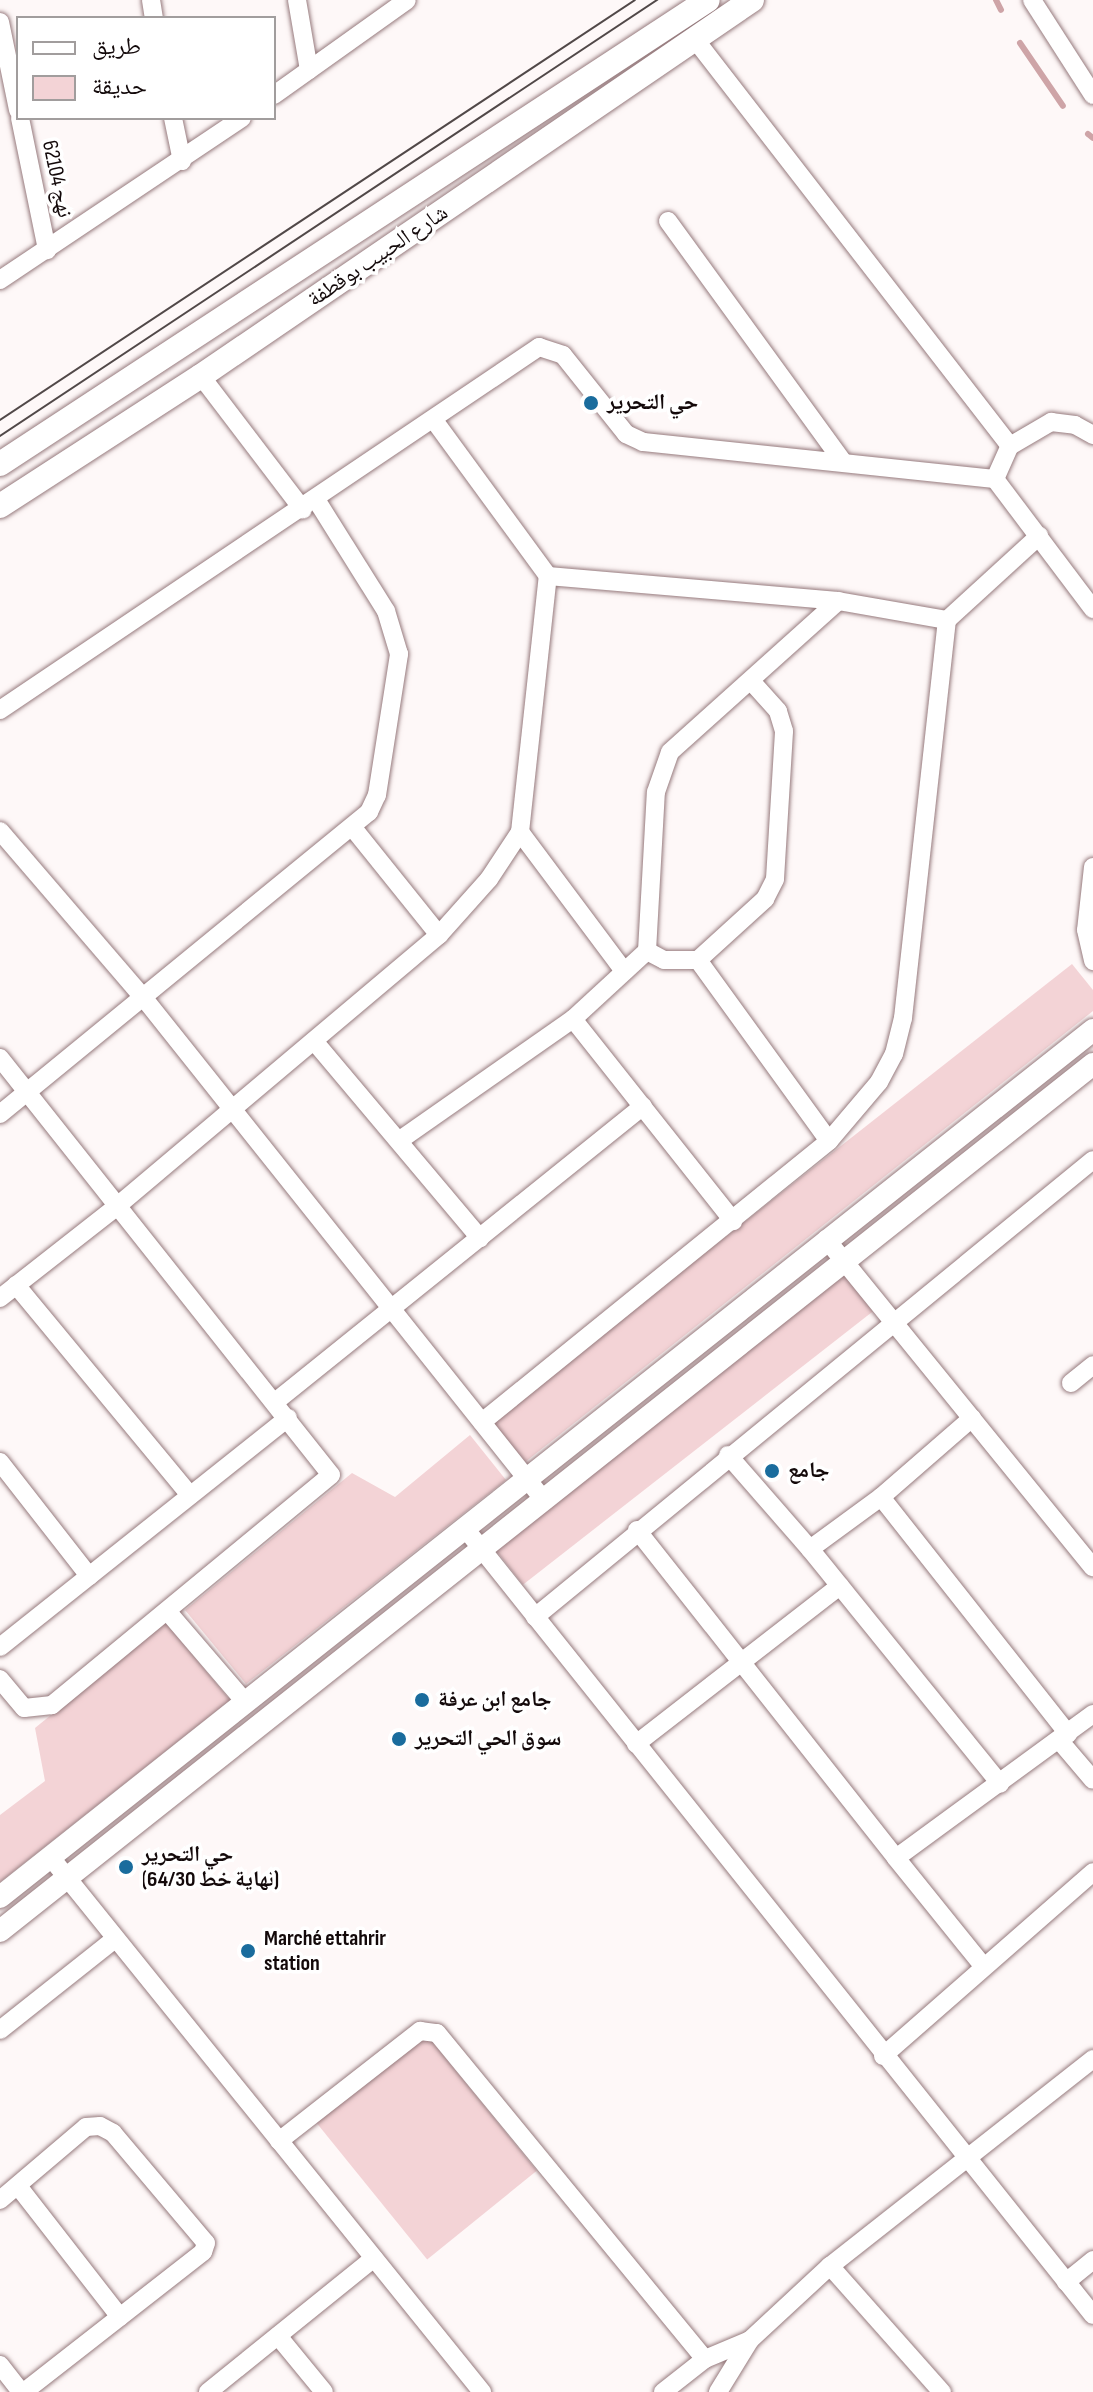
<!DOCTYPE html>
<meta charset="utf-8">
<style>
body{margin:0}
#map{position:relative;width:1093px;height:2392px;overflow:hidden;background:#fef8f8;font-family:"Sofia Sans Condensed","Noto Naskh Arabic",sans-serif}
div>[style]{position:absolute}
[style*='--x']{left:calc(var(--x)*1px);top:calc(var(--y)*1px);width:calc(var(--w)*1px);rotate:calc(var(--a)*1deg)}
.green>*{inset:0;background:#f3d3d6;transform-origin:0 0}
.stream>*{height:6px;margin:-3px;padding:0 3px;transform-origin:3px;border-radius:3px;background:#cea4a7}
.roads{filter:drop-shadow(0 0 2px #967a7d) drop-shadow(0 0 2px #967a7d)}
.minor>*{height:18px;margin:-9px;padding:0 9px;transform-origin:9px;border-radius:9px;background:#fff}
.tertiary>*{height:22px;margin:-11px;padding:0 11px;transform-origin:11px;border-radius:11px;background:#fff}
.secondary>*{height:24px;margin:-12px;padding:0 12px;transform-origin:12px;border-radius:12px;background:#fff}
.tram>*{height:2px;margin:-1px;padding:0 1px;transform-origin:1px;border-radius:1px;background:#514848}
.dots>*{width:22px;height:22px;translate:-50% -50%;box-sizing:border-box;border:4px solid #fff;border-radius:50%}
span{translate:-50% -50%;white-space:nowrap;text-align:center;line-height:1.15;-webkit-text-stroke:7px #fff;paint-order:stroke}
.street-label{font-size:22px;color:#13090a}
.poi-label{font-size:22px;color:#13090a;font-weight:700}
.left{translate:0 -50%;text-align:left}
.legend{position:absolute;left:16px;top:16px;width:260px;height:104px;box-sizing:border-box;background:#fff;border:2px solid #a19d9d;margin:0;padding:10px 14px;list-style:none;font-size:24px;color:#13090a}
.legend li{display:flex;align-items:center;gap:16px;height:40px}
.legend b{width:40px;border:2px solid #a19d9d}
</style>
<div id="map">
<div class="green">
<div style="clip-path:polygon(1072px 964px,1093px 990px,1093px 1011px,524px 1463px,489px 1423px)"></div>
<div style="left:842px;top:1272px;width:50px;height:444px;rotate:52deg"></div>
<div style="clip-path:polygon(470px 1435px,506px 1480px,246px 1684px,185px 1610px,352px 1473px,395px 1497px)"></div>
<div style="clip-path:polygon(165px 1622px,230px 1700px,0 1882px,0 1815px,45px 1781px,35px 1728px)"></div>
<div style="left:426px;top:2034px;width:176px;height:141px;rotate:51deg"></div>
</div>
<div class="stream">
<div style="--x:996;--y:0;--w:11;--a:63"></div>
<div style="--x:1020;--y:43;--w:76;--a:55.7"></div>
<div style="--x:1088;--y:134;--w:6;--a:39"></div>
</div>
<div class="roads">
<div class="minor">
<div style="--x:151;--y:0;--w:18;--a:81"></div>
<div style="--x:297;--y:0;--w:71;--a:80.3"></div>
<div style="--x:1032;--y:0;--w:113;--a:57.3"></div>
<div style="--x:0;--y:22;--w:90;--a:78.4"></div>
<div style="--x:694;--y:38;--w:516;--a:52.24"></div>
<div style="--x:274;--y:95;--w:163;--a:-35.5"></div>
<div style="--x:20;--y:118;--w:135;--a:78.4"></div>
<div style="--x:173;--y:118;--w:44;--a:78.2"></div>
<div style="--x:668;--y:221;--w:298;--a:54"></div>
<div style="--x:0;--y:280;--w:291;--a:-33.8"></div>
<div style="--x:201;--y:376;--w:168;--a:52.7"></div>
<div style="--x:995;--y:479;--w:36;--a:-66"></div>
<div style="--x:1010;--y:446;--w:48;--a:-30.3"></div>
<div style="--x:1051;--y:422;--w:24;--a:7"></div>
<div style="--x:1075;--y:425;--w:21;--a:29"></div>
<div style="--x:548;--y:576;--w:291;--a:4.9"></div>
<div style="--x:838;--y:601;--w:111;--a:9.9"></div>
<div style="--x:0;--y:710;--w:650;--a:-33.96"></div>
<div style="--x:539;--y:347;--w:25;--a:18"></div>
<div style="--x:563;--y:355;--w:101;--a:51.4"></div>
<div style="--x:626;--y:434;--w:19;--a:25"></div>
<div style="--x:643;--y:442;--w:354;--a:6"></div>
<div style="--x:995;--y:479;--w:163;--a:53"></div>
<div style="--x:353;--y:828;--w:137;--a:51.2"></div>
<div style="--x:0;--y:831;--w:219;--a:49.3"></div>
<div style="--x:143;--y:997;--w:642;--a:51.45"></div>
<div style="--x:520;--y:832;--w:174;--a:53.2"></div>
<div style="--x:1093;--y:867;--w:63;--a:96.3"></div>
<div style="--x:1086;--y:930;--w:32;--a:77"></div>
<div style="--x:647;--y:951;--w:19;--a:28"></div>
<div style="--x:664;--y:960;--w:34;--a:0"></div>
<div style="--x:698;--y:960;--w:91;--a:-42.3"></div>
<div style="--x:765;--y:899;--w:22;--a:-63"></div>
<div style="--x:775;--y:879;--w:148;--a:-86.5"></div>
<div style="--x:784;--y:731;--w:21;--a:-107"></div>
<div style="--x:778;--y:711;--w:39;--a:-132"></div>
<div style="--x:698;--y:960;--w:223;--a:54.1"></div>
<div style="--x:573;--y:1019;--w:258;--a:51.6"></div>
<div style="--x:314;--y:1041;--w:258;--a:49.9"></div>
<div style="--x:0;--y:1058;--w:532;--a:51.56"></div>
<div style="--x:331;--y:1475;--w:362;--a:140.5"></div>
<div style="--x:52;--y:1705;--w:28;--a:174"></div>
<div style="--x:24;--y:1708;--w:38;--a:-130"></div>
<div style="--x:0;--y:1114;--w:477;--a:-39.3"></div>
<div style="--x:369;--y:812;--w:19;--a:-65"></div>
<div style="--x:377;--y:795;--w:143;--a:-81.1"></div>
<div style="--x:399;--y:654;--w:45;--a:-106.8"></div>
<div style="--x:386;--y:611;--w:130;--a:-122.1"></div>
<div style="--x:400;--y:1140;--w:211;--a:-35"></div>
<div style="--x:573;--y:1019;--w:100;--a:-42.6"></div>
<div style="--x:647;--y:951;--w:159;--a:-86.8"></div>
<div style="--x:656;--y:792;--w:42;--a:-70.7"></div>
<div style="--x:670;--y:752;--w:226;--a:-41.9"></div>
<div style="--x:826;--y:1239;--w:423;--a:50.9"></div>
<div style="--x:16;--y:1285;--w:273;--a:50.4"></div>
<div style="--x:0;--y:1298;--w:147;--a:-38.1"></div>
<div style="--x:116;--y:1207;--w:422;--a:-40.1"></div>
<div style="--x:439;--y:935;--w:75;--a:-48.2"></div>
<div style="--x:489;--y:879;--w:56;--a:-56.6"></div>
<div style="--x:520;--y:832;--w:258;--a:-83.8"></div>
<div style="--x:548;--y:576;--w:193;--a:-126.2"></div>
<div style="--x:1071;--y:1383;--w:28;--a:-39"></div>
<div style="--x:275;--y:1402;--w:472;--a:-38.8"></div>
<div style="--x:972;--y:1418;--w:121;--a:139"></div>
<div style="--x:881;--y:1497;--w:88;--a:143.8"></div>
<div style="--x:810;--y:1549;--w:302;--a:51"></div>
<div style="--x:482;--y:1422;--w:447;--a:-39"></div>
<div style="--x:829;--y:1141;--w:77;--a:-49.7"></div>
<div style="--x:879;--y:1082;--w:32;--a:-62"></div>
<div style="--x:894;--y:1054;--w:37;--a:-76"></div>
<div style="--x:903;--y:1018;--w:400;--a:-83.7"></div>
<div style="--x:947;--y:620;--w:125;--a:-42.4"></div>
<div style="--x:728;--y:1455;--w:125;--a:48.9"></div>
<div style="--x:0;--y:1462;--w:145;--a:52"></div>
<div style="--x:881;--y:1497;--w:302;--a:51.7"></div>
<div style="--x:464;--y:1527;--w:1008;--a:51.4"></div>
<div style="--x:637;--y:1530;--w:418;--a:51.7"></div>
<div style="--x:896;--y:1858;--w:244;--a:-36.2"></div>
<div style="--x:168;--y:1612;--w:120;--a:49.4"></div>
<div style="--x:535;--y:1617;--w:721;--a:-39.32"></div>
<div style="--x:0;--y:1647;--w:368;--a:-38.5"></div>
<div style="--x:1059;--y:1740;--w:52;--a:49.6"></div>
<div style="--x:636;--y:1744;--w:258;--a:-37.8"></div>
<div style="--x:896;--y:1858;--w:140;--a:51.1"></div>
<div style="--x:52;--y:1859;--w:685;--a:51.1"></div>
<div style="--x:0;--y:2030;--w:147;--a:-38.4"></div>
<div style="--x:883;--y:2056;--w:279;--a:-41.2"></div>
<div style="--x:279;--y:2141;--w:179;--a:-38"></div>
<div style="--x:420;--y:2031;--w:17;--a:7"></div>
<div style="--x:437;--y:2033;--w:422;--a:50.6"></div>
<div style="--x:18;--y:2186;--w:166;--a:52.1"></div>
<div style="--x:0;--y:2200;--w:113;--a:-40.3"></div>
<div style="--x:86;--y:2127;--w:14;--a:-4"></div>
<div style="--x:100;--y:2126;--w:15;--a:28"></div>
<div style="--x:113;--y:2133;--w:144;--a:49.8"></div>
<div style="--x:206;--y:2243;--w:9;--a:108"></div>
<div style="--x:203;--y:2252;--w:227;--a:142"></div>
<div style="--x:830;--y:2266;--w:169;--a:48.4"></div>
<div style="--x:1066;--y:2282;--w:35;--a:-39"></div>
<div style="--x:278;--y:2336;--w:72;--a:50.6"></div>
<div style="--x:0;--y:2365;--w:34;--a:52"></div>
<div style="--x:208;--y:2392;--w:213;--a:-38.9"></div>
<div style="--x:663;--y:2392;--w:53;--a:-38.2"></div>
<div style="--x:705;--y:2359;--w:49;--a:-22.9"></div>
<div style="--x:750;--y:2340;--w:109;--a:-42.8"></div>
<div style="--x:830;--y:2266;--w:335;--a:-38.2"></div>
<div style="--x:718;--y:2392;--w:61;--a:-58.4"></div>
</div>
<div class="tertiary">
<div style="--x:0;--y:1897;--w:1395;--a:-38.42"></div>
<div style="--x:0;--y:1931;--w:1395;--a:-38.42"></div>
</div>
<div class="secondary">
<div style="--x:0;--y:464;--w:846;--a:-33.24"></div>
<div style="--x:0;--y:506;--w:239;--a:-32.9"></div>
<div style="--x:201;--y:376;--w:667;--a:-34.31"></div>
</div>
</div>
<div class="tram">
<div style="--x:0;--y:420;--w:761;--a:-33.48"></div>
<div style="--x:0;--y:436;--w:789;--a:-33.57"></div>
</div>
<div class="dots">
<div style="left:591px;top:403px;background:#1a6c9d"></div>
<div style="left:772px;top:1471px;background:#1a6c9d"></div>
<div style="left:422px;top:1700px;background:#1a6c9d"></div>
<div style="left:399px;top:1739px;background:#1a6c9d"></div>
<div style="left:126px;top:1867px;background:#1a6c9d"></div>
<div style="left:248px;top:1951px;background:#1a6c9d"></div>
</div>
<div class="street-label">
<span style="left:57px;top:179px;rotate:78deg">نهج 62104</span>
<span style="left:378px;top:256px;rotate:-34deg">شارع الحبيب بوقطفة</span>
</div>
<div class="poi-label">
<span class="left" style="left:607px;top:403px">حي التحرير</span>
<span class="left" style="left:788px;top:1471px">جامع</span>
<span class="left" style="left:438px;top:1700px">جامع ابن عرفة</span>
<span class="left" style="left:415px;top:1739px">سوق الحي التحرير</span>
<span class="left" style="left:142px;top:1867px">حي التحرير<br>(نهاية خط 64/30)</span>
<span class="left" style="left:264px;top:1951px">Marché ettahrir<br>station</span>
</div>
<ul class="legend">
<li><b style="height:10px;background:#fff"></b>طريق</li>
<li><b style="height:22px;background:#f3d3d6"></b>حديقة</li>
</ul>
</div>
